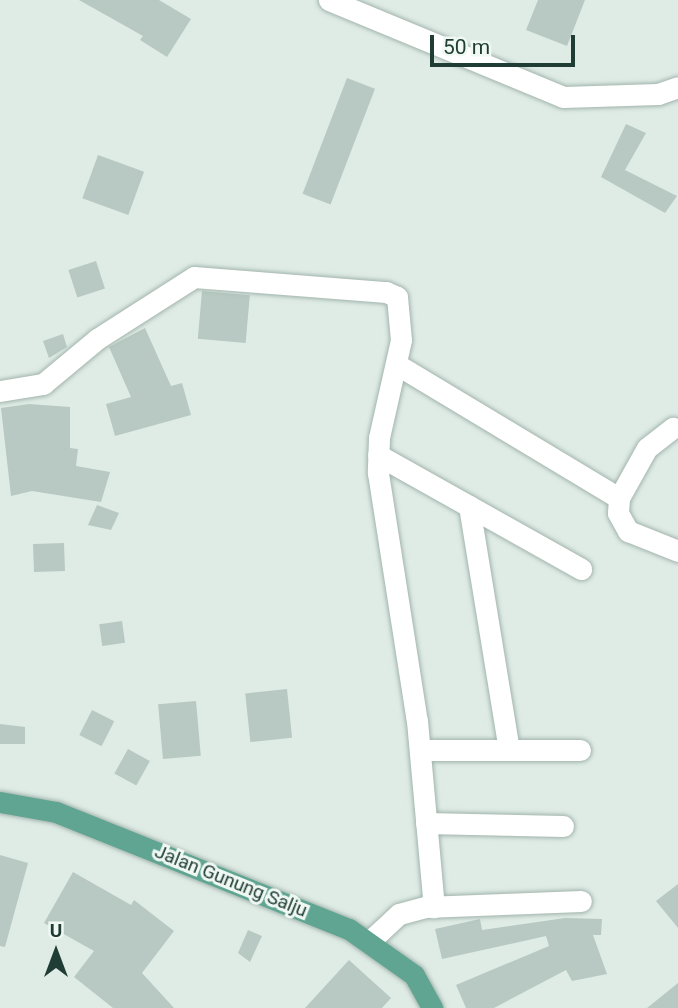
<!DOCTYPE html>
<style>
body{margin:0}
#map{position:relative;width:678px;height:1008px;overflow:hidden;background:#dfece6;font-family:Roboto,sans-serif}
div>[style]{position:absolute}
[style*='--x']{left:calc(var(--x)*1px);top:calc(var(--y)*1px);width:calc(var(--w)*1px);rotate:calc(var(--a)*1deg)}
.building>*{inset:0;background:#b7c9c2;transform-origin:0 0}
.roads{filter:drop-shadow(0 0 2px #a2b4ad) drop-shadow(0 0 2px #a2b4ad)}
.minor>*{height:21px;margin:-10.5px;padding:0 10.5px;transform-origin:10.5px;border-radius:10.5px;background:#fff}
.major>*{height:21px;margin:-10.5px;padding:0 10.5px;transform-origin:10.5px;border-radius:10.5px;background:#60a591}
span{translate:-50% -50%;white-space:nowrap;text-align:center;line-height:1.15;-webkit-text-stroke:6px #f0f8f4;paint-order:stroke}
.street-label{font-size:19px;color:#1f3d34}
.north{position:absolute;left:21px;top:917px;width:70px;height:70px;-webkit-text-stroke:5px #f0f8f4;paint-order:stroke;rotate:0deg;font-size:19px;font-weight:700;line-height:28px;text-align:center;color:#1f3d34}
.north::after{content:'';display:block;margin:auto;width:24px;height:32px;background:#1f3d34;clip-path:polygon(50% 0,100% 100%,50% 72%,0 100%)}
.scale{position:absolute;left:430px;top:35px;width:145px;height:32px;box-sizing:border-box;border:4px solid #1f3d34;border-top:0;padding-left:9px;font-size:21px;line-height:24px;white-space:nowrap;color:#1f3d34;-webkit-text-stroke:5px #f0f8f4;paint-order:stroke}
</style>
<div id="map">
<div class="building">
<div style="clip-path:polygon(79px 0,159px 0,191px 19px,167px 57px,140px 40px,143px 36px)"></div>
<div style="clip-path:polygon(538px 0,585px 0,567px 46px,526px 30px)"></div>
<div style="left:347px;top:78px;width:30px;height:124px;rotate:21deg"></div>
<div style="clip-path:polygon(626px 124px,646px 133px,625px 170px,677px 196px,665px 213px,601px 177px)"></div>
<div style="left:98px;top:155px;width:49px;height:46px;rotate:20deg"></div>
<div style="left:96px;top:261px;width:29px;height:29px;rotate:72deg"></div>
<div style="left:202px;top:291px;width:48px;height:48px;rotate:5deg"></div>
<div style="clip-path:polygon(145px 328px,171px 386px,182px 383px,191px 415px,115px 436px,106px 404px,131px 397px,109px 347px)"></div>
<div style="clip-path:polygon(63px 334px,67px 347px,49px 358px,43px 341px)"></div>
<div style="clip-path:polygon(29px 404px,70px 407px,70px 448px,78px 449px,76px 466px,110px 472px,101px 502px,32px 491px,11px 496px,1px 408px)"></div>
<div style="clip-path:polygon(97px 505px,119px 513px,111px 530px,88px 525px)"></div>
<div style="left:64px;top:543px;width:28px;height:31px;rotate:88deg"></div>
<div style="left:122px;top:621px;width:22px;height:23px;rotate:82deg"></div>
<div style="left:287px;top:689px;width:49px;height:42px;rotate:84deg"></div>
<div style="left:196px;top:701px;width:55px;height:38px;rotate:85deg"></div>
<div style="left:92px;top:710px;width:25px;height:28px;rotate:27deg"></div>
<div style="clip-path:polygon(0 724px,25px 727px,25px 744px,0 744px)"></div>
<div style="left:128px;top:749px;width:25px;height:28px;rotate:29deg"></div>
<div style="clip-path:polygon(0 855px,28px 863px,5px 947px,0 946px)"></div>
<div style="clip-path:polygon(73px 872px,131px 905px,134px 900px,174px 931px,142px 973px,174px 1008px,113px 1008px,74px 977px,94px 951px,44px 923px)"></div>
<div style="clip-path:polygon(678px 884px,678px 928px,656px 901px)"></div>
<div style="clip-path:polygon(565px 918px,602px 919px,601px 935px,593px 935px,607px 974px,572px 981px,566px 970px,494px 1008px,466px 1008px,456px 985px,549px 946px,546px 936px,442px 959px,435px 929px,480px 919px,482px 930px)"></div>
<div style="clip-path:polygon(248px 930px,262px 936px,250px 962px,238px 953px)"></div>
<div style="clip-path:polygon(349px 960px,391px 998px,382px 1008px,305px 1008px)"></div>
<div style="clip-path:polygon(678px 983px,678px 1008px,647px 1008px)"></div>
</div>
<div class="roads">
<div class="minor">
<div style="--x:329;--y:0;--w:253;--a:22.5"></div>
<div style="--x:563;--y:97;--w:95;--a:-1.8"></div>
<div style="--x:658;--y:94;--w:21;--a:-19"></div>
<div style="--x:396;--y:364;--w:260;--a:31"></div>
<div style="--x:619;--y:498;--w:57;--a:-60.8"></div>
<div style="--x:647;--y:448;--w:33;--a:-38"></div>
<div style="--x:0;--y:391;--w:44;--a:-9.2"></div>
<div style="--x:43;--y:384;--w:70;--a:-39.8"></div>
<div style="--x:97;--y:339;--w:115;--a:-32.6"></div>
<div style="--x:194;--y:277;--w:193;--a:4.5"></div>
<div style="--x:386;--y:292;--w:12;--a:24"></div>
<div style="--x:397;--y:297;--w:43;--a:84.7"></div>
<div style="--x:401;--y:340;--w:100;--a:102.7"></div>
<div style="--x:379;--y:438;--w:35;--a:92"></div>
<div style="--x:378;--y:473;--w:251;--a:81.1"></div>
<div style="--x:417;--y:721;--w:187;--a:84.8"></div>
<div style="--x:378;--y:455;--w:233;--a:29.3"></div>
<div style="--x:619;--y:498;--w:15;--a:94"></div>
<div style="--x:618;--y:513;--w:21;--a:61"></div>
<div style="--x:628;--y:531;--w:54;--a:21.8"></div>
<div style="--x:469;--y:506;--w:247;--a:80.7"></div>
<div style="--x:420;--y:750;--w:160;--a:0"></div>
<div style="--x:426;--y:823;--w:137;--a:1.3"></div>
<div style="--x:371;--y:940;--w:38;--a:-43"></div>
<div style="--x:399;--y:914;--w:27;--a:-15"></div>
<div style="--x:425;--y:907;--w:156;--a:-2.2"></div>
</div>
<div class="major">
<div style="--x:0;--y:802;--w:57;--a:10.1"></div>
<div style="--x:56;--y:812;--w:315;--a:21.8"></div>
<div style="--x:349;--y:929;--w:80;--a:35.3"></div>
<div style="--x:414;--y:975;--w:38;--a:61"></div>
</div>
</div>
<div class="street-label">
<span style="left:231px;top:881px;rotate:22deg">Jalan Gunung Salju</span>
</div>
<div class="north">U</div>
<div class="scale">50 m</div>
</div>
